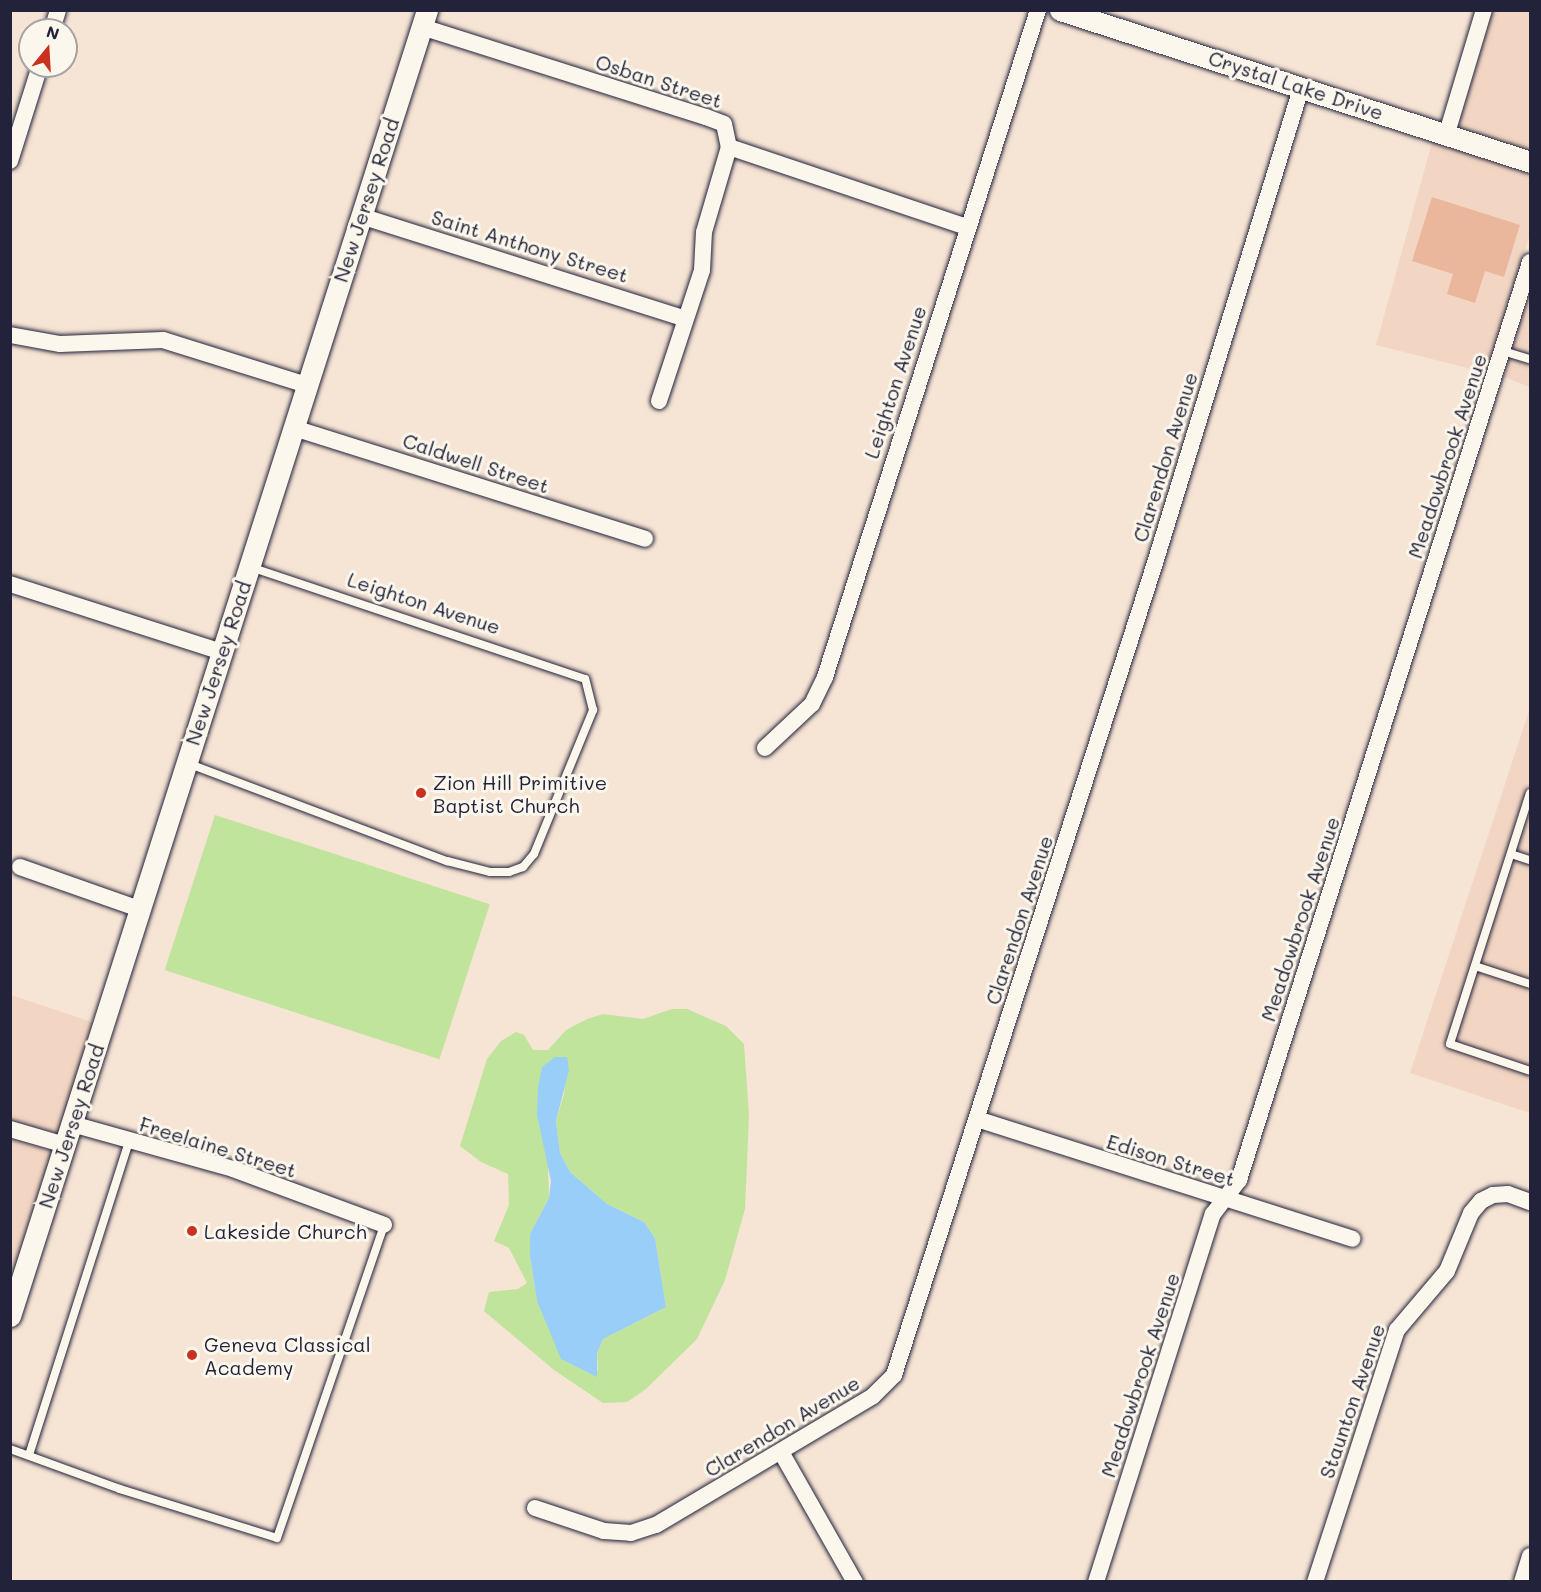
<!DOCTYPE html>
<style>
body{margin:0}
#map{position:relative;width:1541px;height:1592px;overflow:hidden;background:#f6e4d4;font-family:Mali,sans-serif}
div>[style]{position:absolute}
[style*='--x']{left:calc(var(--x)*1px);top:calc(var(--y)*1px);width:calc(var(--w)*1px);rotate:calc(var(--a)*1deg)}
.built>*{inset:0;background:#f2d6c3}
.green>*{inset:0;background:#c1e49d;transform-origin:0 0}
.water>*{inset:0;background:#98cef7}
.building>*{inset:0;background:#eab79c}
.roads{filter:drop-shadow(0 0 2px #22223b) drop-shadow(0 0 2px #22223b)}
.service>*{height:8px;margin:-4px;padding:0 4px;transform-origin:4px;border-radius:4px;background:#fbf7ec}
.minor>*{height:16px;margin:-8px;padding:0 8px;transform-origin:8px;border-radius:8px;background:#fbf7ec}
.tertiary>*{height:21px;margin:-10.5px;padding:0 10.5px;transform-origin:10.5px;border-radius:10.5px;background:#fbf7ec}
.dots>*{width:16px;height:16px;translate:-50% -50%;box-sizing:border-box;border:3px solid #fbf7ec;border-radius:50%}
span{translate:-50% -50%;white-space:nowrap;text-align:center;line-height:1.15;-webkit-text-stroke:6px #fbf7ec;paint-order:stroke}
.street-label{font-size:20px;color:#22223b}
.poi-label{font-size:20px;color:#22223b}
.left{translate:0 -50%;text-align:left}
.frame{position:absolute;inset:0;border:12px solid #22223b;pointer-events:none}
.north{position:absolute;left:18px;top:18px;width:60px;height:60px;box-sizing:border-box;background:#fbf7ec;border:2px solid #a4a2a5;border-radius:50%;rotate:18deg;font-size:16px;font-weight:700;line-height:24px;text-align:center;color:#22223b}
.north::after{content:'';display:block;margin:auto;width:21px;height:27px;background:#c8321e;clip-path:polygon(50% 0,100% 100%,50% 72%,0 100%)}
</style>
<div id="map">
<div class="built">
<div style="clip-path:polygon(1493px 11px,1530px 11px,1530px 152px,1458px 127px)"></div>
<div style="clip-path:polygon(1433px 139px,1530px 173px,1530px 234px,1487px 373px,1376px 345px)"></div>
<div style="clip-path:polygon(1530px 291px,1530px 387px,1504px 377px)"></div>
<div style="clip-path:polygon(1530px 708px,1530px 1113px,1410px 1073px)"></div>
<div style="clip-path:polygon(11px 995px,95px 1023px,60px 1134px,11px 1119px)"></div>
<div style="clip-path:polygon(11px 1139px,54px 1152px,16px 1271px,11px 1270px)"></div>
</div>
<div class="green">
<div style="left:215px;top:815px;width:289px;height:163px;rotate:18deg"></div>
<div style="clip-path:polygon(evenodd,672px 1009px,687px 1009px,726px 1026px,744px 1044px,749px 1115px,745px 1209px,725px 1280px,697px 1339px,646px 1389px,627px 1402px,603px 1403px,554px 1370px,484px 1311px,489px 1292px,518px 1289px,527px 1283px,509px 1248px,494px 1241px,509px 1205px,508px 1174px,481px 1162px,460px 1146px,487px 1059px,501px 1041px,516px 1032px,524px 1035px,533px 1050px,548px 1050px,566px 1030px,587px 1019px,603px 1014px,643px 1019px,672px 1009px,567px 1058px,564px 1094px,556px 1121px,560px 1153px,570px 1172px,607px 1204px,644px 1222px,655px 1238px,666px 1307px,603px 1339px,597px 1353px,598px 1371px,537px 1301px,530px 1256px,530px 1234px,549px 1198px,548px 1164px,567px 1058px)"></div>
</div>
<div class="water">
<div style="clip-path:polygon(555px 1057px,567px 1057px,569px 1070px,556px 1121px,560px 1153px,570px 1172px,607px 1204px,644px 1222px,655px 1238px,666px 1307px,603px 1339px,597px 1353px,597px 1377px,561px 1359px,537px 1301px,530px 1256px,530px 1234px,549px 1198px,551px 1181px,537px 1115px,538px 1087px,542px 1067px)"></div>
</div>
<div class="building">
<div style="clip-path:polygon(1432px 197px,1520px 225px,1504px 277px,1485px 271px,1475px 303px,1447px 294px,1453px 274px,1412px 261px)"></div>
</div>
<div class="roads">
<div class="service">
<div style="--x:1503;--y:351;--w:28;--a:17"></div>
<div style="--x:187;--y:763;--w:278;--a:20.7"></div>
<div style="--x:447;--y:861;--w:44;--a:14.3"></div>
<div style="--x:490;--y:872;--w:19;--a:0"></div>
<div style="--x:509;--y:872;--w:15;--a:-20"></div>
<div style="--x:523;--y:867;--w:17;--a:-50"></div>
<div style="--x:534;--y:854;--w:156;--a:-67.7"></div>
<div style="--x:593;--y:710;--w:32;--a:-104"></div>
<div style="--x:585;--y:679;--w:353;--a:-161.5"></div>
<div style="--x:1530;--y:793;--w:263;--a:107.7"></div>
<div style="--x:1450;--y:1044;--w:84;--a:18.6"></div>
<div style="--x:1511;--y:854;--w:20;--a:18"></div>
<div style="--x:1475;--y:966;--w:58;--a:18.1"></div>
<div style="--x:10;--y:1449;--w:117;--a:20"></div>
<div style="--x:120;--y:1489;--w:164;--a:17.3"></div>
<div style="--x:277;--y:1538;--w:331;--a:-71.1"></div>
<div style="--x:29;--y:1455;--w:329;--a:-72.3"></div>
</div>
<div class="minor">
<div style="--x:422;--y:27;--w:298;--a:17.6"></div>
<div style="--x:706;--y:117;--w:19;--a:21"></div>
<div style="--x:724;--y:124;--w:24;--a:78"></div>
<div style="--x:729;--y:147;--w:251;--a:18.6"></div>
<div style="--x:52;--y:30;--w:21;--a:-73"></div>
<div style="--x:1447;--y:133;--w:128;--a:-73.3"></div>
<div style="--x:10;--y:161;--w:100;--a:-72.5"></div>
<div style="--x:361;--y:216;--w:340;--a:17.6"></div>
<div style="--x:10;--y:335;--w:51;--a:10.2"></div>
<div style="--x:60;--y:344;--w:103;--a:-2.2"></div>
<div style="--x:163;--y:340;--w:151;--a:17.4"></div>
<div style="--x:659;--y:401;--w:138;--a:-71.8"></div>
<div style="--x:702;--y:270;--w:38;--a:-87"></div>
<div style="--x:704;--y:232;--w:89;--a:-73.6"></div>
<div style="--x:294;--y:428;--w:368;--a:17.5"></div>
<div style="--x:10;--y:584;--w:223;--a:17.8"></div>
<div style="--x:765;--y:748;--w:64;--a:-43.1"></div>
<div style="--x:812;--y:704;--w:30;--a:-64"></div>
<div style="--x:825;--y:677;--w:700;--a:-72.29"></div>
<div style="--x:20;--y:867;--w:126;--a:19.4"></div>
<div style="--x:977;--y:1119;--w:394;--a:17.7"></div>
<div style="--x:72;--y:1124;--w:167;--a:15.6"></div>
<div style="--x:233;--y:1169;--w:161;--a:20.3"></div>
<div style="--x:10;--y:1129;--w:57;--a:16.2"></div>
<div style="--x:781;--y:1452;--w:150;--a:60.4"></div>
<div style="--x:535;--y:1508;--w:73;--a:18.4"></div>
<div style="--x:604;--y:1531;--w:27;--a:4"></div>
<div style="--x:631;--y:1533;--w:26;--a:-18"></div>
<div style="--x:656;--y:1525;--w:252;--a:-30.7"></div>
<div style="--x:873;--y:1396;--w:30;--a:-45"></div>
<div style="--x:894;--y:1375;--w:853;--a:-72.18"></div>
<div style="--x:1155;--y:563;--w:498;--a:-72.9"></div>
<div style="--x:1096;--y:1582;--w:386;--a:-72.4"></div>
<div style="--x:1213;--y:1214;--w:43;--a:-52.6"></div>
<div style="--x:1239;--y:1180;--w:963;--a:-72.41"></div>
<div style="--x:1315;--y:1582;--w:265;--a:-72"></div>
<div style="--x:1397;--y:1330;--w:77;--a:-49.7"></div>
<div style="--x:1447;--y:1271;--w:63;--a:-67.5"></div>
<div style="--x:1471;--y:1213;--w:16;--a:-50"></div>
<div style="--x:1481;--y:1201;--w:13;--a:-27"></div>
<div style="--x:1493;--y:1195;--w:15;--a:-4"></div>
<div style="--x:1508;--y:1194;--w:23;--a:20"></div>
<div style="--x:1522;--y:1582;--w:27;--a:-73"></div>
</div>
<div class="tertiary">
<div style="--x:1060;--y:10;--w:494;--a:17.9"></div>
<div style="--x:10;--y:1316;--w:1371;--a:-72.29"></div>
</div>
</div>
<div class="dots">
<div style="left:421px;top:793px;background:#c8321e"></div>
<div style="left:192px;top:1231px;background:#c8321e"></div>
<div style="left:192px;top:1355px;background:#c8321e"></div>
</div>
<div class="street-label">
<span style="left:659px;top:81px;rotate:18deg">Osban Street</span>
<span style="left:1296px;top:85px;rotate:18deg">Crystal Lake Drive</span>
<span style="left:366px;top:200px;rotate:-72deg">New Jersey Road</span>
<span style="left:530px;top:246px;rotate:17deg">Saint Anthony Street</span>
<span style="left:895px;top:382px;rotate:-72deg">Leighton Avenue</span>
<span style="left:1447px;top:456px;rotate:-72deg">Meadowbrook Avenue</span>
<span style="left:1165px;top:457px;rotate:-73deg">Clarendon Avenue</span>
<span style="left:476px;top:463px;rotate:18deg">Caldwell Street</span>
<span style="left:424px;top:603px;rotate:18deg">Leighton Avenue</span>
<span style="left:218px;top:663px;rotate:-72deg">New Jersey Road</span>
<span style="left:1300px;top:919px;rotate:-72deg">Meadowbrook Avenue</span>
<span style="left:1019px;top:920px;rotate:-72deg">Clarendon Avenue</span>
<span style="left:71px;top:1126px;rotate:-72deg">New Jersey Road</span>
<span style="left:218px;top:1147px;rotate:17deg">Freelaine Street</span>
<span style="left:1171px;top:1160px;rotate:17deg">Edison Street</span>
<span style="left:1140px;top:1375px;rotate:-72deg">Meadowbrook Avenue</span>
<span style="left:1352px;top:1401px;rotate:-71deg">Staunton Avenue</span>
<span style="left:782px;top:1426px;rotate:-31deg">Clarendon Avenue</span>
</div>
<div class="poi-label">
<span class="left" style="left:433px;top:794px">Zion Hill Primitive<br>Baptist Church</span>
<span class="left" style="left:204px;top:1231px">Lakeside Church</span>
<span class="left" style="left:204px;top:1356px">Geneva Classical<br>Academy</span>
</div>
<div class="frame"></div>
<div class="north">N</div>
</div>
